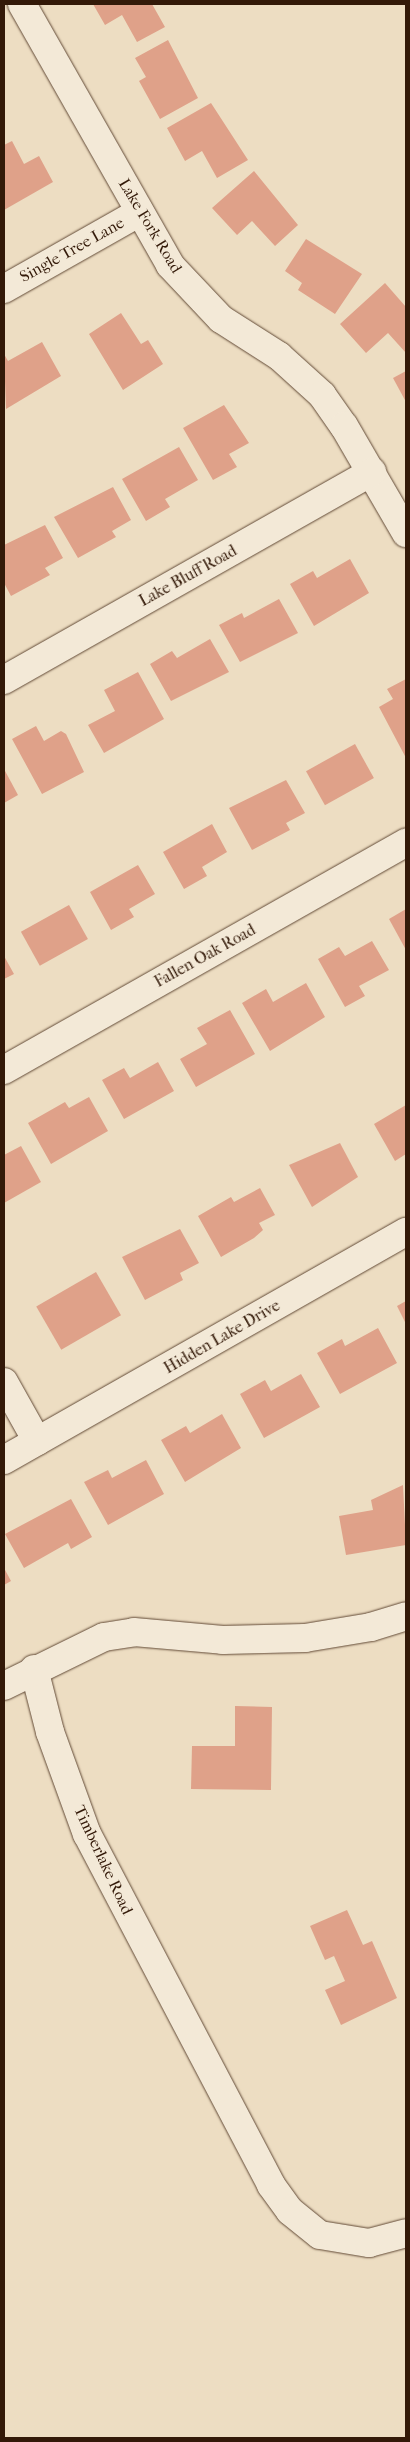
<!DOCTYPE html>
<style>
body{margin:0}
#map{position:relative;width:410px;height:2442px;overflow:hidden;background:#edddc2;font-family:"IM FELL French Canon",serif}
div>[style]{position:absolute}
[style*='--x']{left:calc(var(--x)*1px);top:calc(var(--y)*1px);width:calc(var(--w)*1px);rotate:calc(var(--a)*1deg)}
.building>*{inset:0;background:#dfa189;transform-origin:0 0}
.roads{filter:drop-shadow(0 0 1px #624a36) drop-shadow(0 0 1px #624a36)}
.street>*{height:28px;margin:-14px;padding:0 14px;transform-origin:14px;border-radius:14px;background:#f3e9d7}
span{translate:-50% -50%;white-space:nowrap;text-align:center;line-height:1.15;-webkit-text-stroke:4px #f3e9d7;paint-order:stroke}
.street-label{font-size:16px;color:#331908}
.frame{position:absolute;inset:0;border:5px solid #331908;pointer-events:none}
</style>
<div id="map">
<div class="building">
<div style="clip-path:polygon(93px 4px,152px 4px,165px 27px,137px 42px,122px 15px,105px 25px)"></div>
<div style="clip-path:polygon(168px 40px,198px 98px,160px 119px,139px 81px,146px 77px,135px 58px)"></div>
<div style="clip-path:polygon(211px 103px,248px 160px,217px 178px,202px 151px,185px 161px,167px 128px)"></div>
<div style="clip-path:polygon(12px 141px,24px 164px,39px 156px,53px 182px,4px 210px,4px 145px)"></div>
<div style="clip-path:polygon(254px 171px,298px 225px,275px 246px,252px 221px,237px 235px,212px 208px)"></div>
<div style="clip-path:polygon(306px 239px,362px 274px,335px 314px,298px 290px,302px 283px,285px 271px)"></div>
<div style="clip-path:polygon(385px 283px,406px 307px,406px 353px,388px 333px,366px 353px,340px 324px)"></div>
<div style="clip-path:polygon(121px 313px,141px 344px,148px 340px,163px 364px,123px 390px,89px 334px)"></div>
<div style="clip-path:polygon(42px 342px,61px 376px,6px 409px,4px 354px,8px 361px)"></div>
<div style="clip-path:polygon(406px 371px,406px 402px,393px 378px)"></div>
<div style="clip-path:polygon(224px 405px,249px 443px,229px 454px,237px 467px,213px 480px,183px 428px)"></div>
<div style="clip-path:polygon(179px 447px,198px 480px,165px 499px,170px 507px,146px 521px,122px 479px)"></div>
<div style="clip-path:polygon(113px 487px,131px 520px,112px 531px,116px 537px,78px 558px,54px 517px)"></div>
<div style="clip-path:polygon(45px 525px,63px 558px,45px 568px,50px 575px,11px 596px,4px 583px,4px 545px)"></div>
<div style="clip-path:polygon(350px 559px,369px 593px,314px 626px,290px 584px,313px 571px,317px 578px)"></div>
<div style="clip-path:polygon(279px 599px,298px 633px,240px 662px,219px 625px,242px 613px,244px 618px)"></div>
<div style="clip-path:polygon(210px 639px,229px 672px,171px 701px,150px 664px,172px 651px,177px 658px)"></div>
<div style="clip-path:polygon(138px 672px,164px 719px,104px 753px,88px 725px,115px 711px,104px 690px)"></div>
<div style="clip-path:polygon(406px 679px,406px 758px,379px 707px,393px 699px,387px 689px)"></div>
<div style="clip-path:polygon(36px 726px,44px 741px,61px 731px,66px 734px,84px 772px,42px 794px,12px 739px)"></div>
<div style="left:355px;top:744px;width:39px;height:56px;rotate:61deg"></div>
<div style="clip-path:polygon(4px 769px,18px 795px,4px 803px)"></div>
<div style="clip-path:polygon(286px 780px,305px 813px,286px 823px,290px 830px,252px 850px,229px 808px)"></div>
<div style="clip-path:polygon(212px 824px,227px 852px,202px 867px,207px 876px,184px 889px,163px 852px)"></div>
<div style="clip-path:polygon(138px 865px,155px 894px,129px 909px,134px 917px,111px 930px,90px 892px)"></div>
<div style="left:69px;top:905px;width:39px;height:55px;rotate:61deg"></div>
<div style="clip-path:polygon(406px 909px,406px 950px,389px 919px)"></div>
<div style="clip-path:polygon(372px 941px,389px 970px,359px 986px,365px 996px,345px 1007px,318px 959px,339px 947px,345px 956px)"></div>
<div style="clip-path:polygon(4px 956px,14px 974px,4px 979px)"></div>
<div style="clip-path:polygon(306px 983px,325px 1017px,270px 1051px,242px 1003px,266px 989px,273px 1002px)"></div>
<div style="clip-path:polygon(230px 1010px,255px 1054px,196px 1087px,180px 1059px,207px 1044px,197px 1028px)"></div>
<div style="clip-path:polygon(158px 1062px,174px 1091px,124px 1119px,102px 1080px,124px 1068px,130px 1078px)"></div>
<div style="clip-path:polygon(89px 1097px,108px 1131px,51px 1164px,28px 1123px,65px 1102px,69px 1108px)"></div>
<div style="clip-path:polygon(406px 1105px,406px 1154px,395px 1161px,374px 1124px)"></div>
<div style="clip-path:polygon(340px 1143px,358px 1177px,312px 1207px,289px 1165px)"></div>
<div style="clip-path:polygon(21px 1146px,41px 1182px,4px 1203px,4px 1155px)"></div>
<div style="clip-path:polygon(260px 1188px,275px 1215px,259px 1223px,263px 1230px,254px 1238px,221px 1257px,198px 1216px,231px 1197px,234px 1202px)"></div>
<div style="clip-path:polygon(180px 1229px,199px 1263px,180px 1273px,183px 1280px,145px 1300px,122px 1257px)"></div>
<div style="left:96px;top:1272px;width:50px;height:69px;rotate:60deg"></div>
<div style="clip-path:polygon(406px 1301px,406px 1324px,397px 1306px)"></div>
<div style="clip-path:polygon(378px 1328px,397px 1363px,340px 1394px,317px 1353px,342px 1339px,345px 1346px)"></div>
<div style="clip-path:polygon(301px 1374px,320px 1407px,264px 1438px,240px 1394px,265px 1380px,271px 1391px)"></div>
<div style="clip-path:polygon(222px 1414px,241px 1448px,185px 1482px,161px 1440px,186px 1426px,190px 1433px)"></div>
<div style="clip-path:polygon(146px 1460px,164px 1494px,108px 1525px,84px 1482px,108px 1470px,112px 1478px)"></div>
<div style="clip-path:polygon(403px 1485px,406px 1545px,346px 1555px,339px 1516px,373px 1510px,371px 1500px)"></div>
<div style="clip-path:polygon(71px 1499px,92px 1537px,71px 1549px,68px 1543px,24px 1568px,5px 1534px)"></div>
<div style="clip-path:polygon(4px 1568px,11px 1581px,4px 1585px)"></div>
<div style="clip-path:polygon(235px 1706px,272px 1707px,271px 1790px,191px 1789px,192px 1746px,235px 1746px)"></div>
<div style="clip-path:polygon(347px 1910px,363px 1945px,372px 1941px,397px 1998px,341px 2025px,325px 1990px,345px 1981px,334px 1956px,325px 1960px,310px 1926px)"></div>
</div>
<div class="roads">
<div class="street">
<div style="--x:22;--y:4;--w:300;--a:60.4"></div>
<div style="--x:170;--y:265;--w:74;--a:46.6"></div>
<div style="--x:221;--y:319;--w:69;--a:32.5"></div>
<div style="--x:279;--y:356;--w:58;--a:42.2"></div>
<div style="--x:322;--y:395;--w:38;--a:55"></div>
<div style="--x:344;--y:426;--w:124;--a:59.9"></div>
<div style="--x:4;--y:289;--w:156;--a:-29.5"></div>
<div style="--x:4;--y:680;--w:423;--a:-29.5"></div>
<div style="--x:4;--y:1070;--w:462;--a:-29.5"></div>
<div style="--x:4;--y:1382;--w:68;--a:60.8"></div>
<div style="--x:4;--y:1460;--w:462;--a:-29.6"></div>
<div style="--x:34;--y:1669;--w:65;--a:75.7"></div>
<div style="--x:50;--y:1732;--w:109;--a:70.1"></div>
<div style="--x:87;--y:1834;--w:396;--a:62.3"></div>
<div style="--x:271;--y:2185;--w:32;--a:54"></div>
<div style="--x:290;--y:2211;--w:38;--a:39"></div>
<div style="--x:320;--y:2235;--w:50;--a:9.3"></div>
<div style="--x:369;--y:2243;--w:38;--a:-15"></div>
<div style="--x:4;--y:1686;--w:111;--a:-26.1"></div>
<div style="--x:104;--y:1637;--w:30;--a:-9"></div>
<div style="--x:134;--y:1632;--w:89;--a:5.1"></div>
<div style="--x:223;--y:1640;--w:82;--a:-1.4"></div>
<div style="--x:305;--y:1638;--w:67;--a:-9.5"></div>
<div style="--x:371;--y:1627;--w:37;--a:-17"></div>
</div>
</div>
<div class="street-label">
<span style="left:150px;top:226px;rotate:59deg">Lake Fork Road</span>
<span style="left:72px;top:250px;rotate:-29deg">Single Tree Lane</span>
<span style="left:188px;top:576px;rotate:-29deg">Lake Bluff Road</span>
<span style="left:205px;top:956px;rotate:-29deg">Fallen Oak Road</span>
<span style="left:222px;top:1337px;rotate:-30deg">Hidden Lake Drive</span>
<span style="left:103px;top:1860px;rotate:65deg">Timberlake Road</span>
</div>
<div class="frame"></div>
</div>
